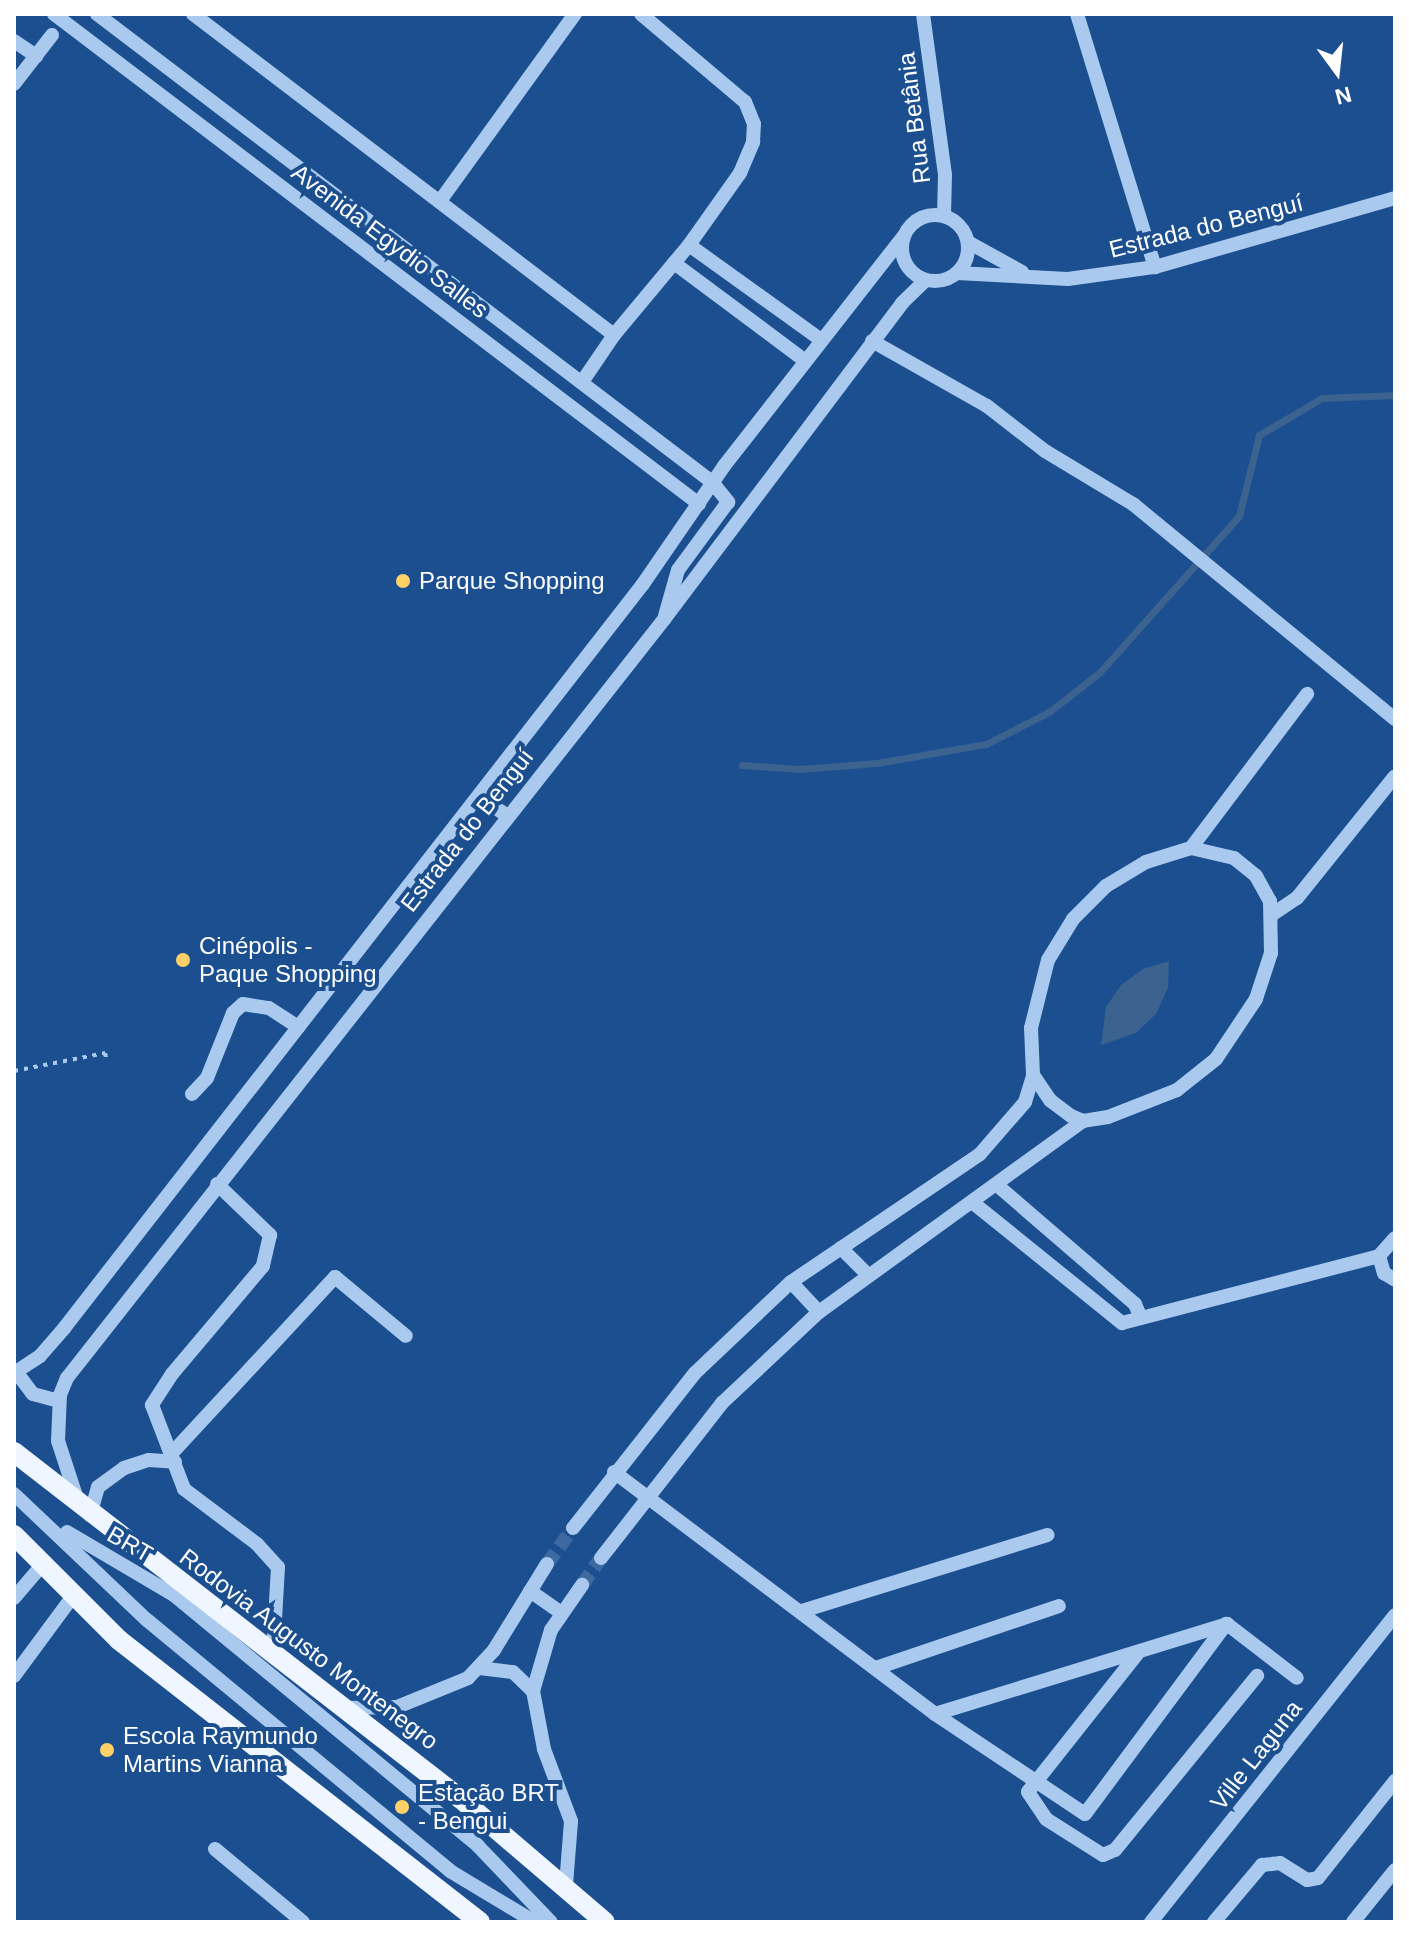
<!DOCTYPE html>
<meta charset="utf-8">
<style>
body{margin:0}
#map{position:relative;width:1409px;height:1936px;overflow:hidden;background:#1b4f8f;font-family:Arial,sans-serif}
div>[style]{position:absolute}
[style*='--x']{left:calc(var(--x)*1px);top:calc(var(--y)*1px);width:calc(var(--w)*1px);rotate:calc(var(--a)*1deg)}
.water>*{inset:0;background:#3c6290}
.stream>*{height:7px;margin:-3.5px;padding:0 3.5px;transform-origin:3.5px;border-radius:3.5px;background:#3c6290}
.minor-tunnel>*{height:14px;margin-top:-7px;transform-origin:0;background:repeating-linear-gradient(90deg,#3d69a0 0 14px,transparent 0 21px)}
.path>*{height:4px;margin-top:-2px;transform-origin:0;background:repeating-linear-gradient(90deg,#a9c9ee 0 4px,transparent 0 10px)}
.minor>*{height:14px;margin:-7px;padding:0 7px;transform-origin:7px;border-radius:7px;background:#a9c9ee}
.minor>.ring{margin:-7px;padding:0;box-sizing:content-box;background:none;border:14px solid #a9c9ee;border-radius:50%}
.major>*{height:20px;margin:-10px;padding:0 10px;transform-origin:10px;border-radius:10px;background:#f0f6ff}
.dots>*{width:22px;height:22px;translate:-50% -50%;box-sizing:border-box;border:4px solid #1b4f8f;border-radius:50%}
span{translate:-50% -50%;white-space:nowrap;text-align:center;line-height:1.15;-webkit-text-stroke:8px #1b4f8f;paint-order:stroke}
.street-label{font-size:24px;color:#fff}
.poi-label{font-size:24px;color:#fff}
.left{translate:0 -50%;text-align:left}
.frame{position:absolute;inset:0;border:16px solid #fff;pointer-events:none}
.north{position:absolute;left:1297px;top:32px;width:80px;height:80px;-webkit-text-stroke:6px #1b4f8f;paint-order:stroke;rotate:165deg;font-size:22px;font-weight:700;line-height:32px;text-align:center;color:#fff}
.north::after{content:'';display:block;margin:auto;width:28px;height:36px;background:#fff;clip-path:polygon(50% 0,100% 100%,50% 72%,0 100%)}
</style>
<div id="map">
<div class="water">
<div style="clip-path:polygon(1169px 961px,1168px 988px,1156px 1014px,1136px 1033px,1101px 1045px,1106px 1007px,1121px 985px,1143px 969px)"></div>
</div>
<div class="stream">
<div style="--x:742;--y:765;--w:57;--a:4"></div>
<div style="--x:799;--y:769;--w:78;--a:-4.4"></div>
<div style="--x:877;--y:763;--w:111;--a:-9.9"></div>
<div style="--x:986;--y:744;--w:71;--a:-26.9"></div>
<div style="--x:1049;--y:712;--w:65;--a:-38.1"></div>
<div style="--x:1100;--y:672;--w:209;--a:-48.3"></div>
<div style="--x:1239;--y:516;--w:83;--a:-76.1"></div>
<div style="--x:1259;--y:435;--w:73;--a:-30.4"></div>
<div style="--x:1322;--y:398;--w:73;--a:-2.4"></div>
</div>
<div class="minor-tunnel">
<div style="--x:547;--y:1564;--w:44;--a:-54.2"></div>
<div style="--x:582;--y:1585;--w:33;--a:-55"></div>
</div>
<div class="path">
<div style="--x:14;--y:1071;--w:93;--a:-11.2"></div>
<div style="--x:105;--y:1053;--w:9;--a:77"></div>
</div>
<div class="minor">
<div style="--x:54;--y:14;--w:810;--a:37.22"></div>
<div style="--x:97;--y:14;--w:773;--a:37.27"></div>
<div style="--x:712;--y:482;--w:26;--a:51"></div>
<div style="--x:728;--y:502;--w:84;--a:126.3"></div>
<div style="--x:678;--y:570;--w:48;--a:105.8"></div>
<div style="--x:193;--y:14;--w:529;--a:37.32"></div>
<div style="--x:614;--y:335;--w:117;--a:-50.2"></div>
<div style="--x:689;--y:245;--w:88;--a:-54.7"></div>
<div style="--x:740;--y:173;--w:34;--a:-67"></div>
<div style="--x:753;--y:142;--w:18;--a:-87"></div>
<div style="--x:754;--y:124;--w:24;--a:-112"></div>
<div style="--x:745;--y:102;--w:136;--a:-139.8"></div>
<div style="--x:923;--y:14;--w:162;--a:82.2"></div>
<div style="--x:945;--y:175;--w:41;--a:91.4"></div>
<div style="--x:1077;--y:14;--w:265;--a:72.9"></div>
<div style="--x:14;--y:41;--w:27;--a:34"></div>
<div style="--x:14;--y:84;--w:62;--a:-52.2"></div>
<div style="--x:440;--y:201;--w:231;--a:-54.2"></div>
<div class="ring" style="left:902px;top:215px;width:52px;height:52px"></div>
<div style="--x:968;--y:242;--w:62;--a:29.1"></div>
<div style="--x:689;--y:245;--w:163;--a:35.7"></div>
<div style="--x:674;--y:263;--w:162;--a:36.7"></div>
<div style="--x:957;--y:273;--w:111;--a:3.1"></div>
<div style="--x:1068;--y:279;--w:88;--a:-7.9"></div>
<div style="--x:1155;--y:267;--w:250;--a:-16"></div>
<div style="--x:872;--y:341;--w:132;--a:29.5"></div>
<div style="--x:987;--y:406;--w:73;--a:37.8"></div>
<div style="--x:1045;--y:451;--w:103;--a:31.1"></div>
<div style="--x:1133;--y:504;--w:339;--a:39.4"></div>
<div style="--x:582;--y:382;--w:57;--a:-55.8"></div>
<div style="--x:479;--y:796;--w:33;--a:35"></div>
<div style="--x:1191;--y:848;--w:44;--a:13.1"></div>
<div style="--x:1234;--y:858;--w:28;--a:39"></div>
<div style="--x:1256;--y:876;--w:29;--a:61"></div>
<div style="--x:1270;--y:901;--w:52;--a:88.9"></div>
<div style="--x:1271;--y:953;--w:48;--a:108.1"></div>
<div style="--x:1256;--y:999;--w:72;--a:123.7"></div>
<div style="--x:1216;--y:1059;--w:50;--a:141.5"></div>
<div style="--x:1177;--y:1090;--w:74;--a:158.6"></div>
<div style="--x:1108;--y:1117;--w:25;--a:171"></div>
<div style="--x:1083;--y:1121;--w:13;--a:-157"></div>
<div style="--x:1071;--y:1116;--w:26;--a:-143"></div>
<div style="--x:1050;--y:1100;--w:30;--a:-124"></div>
<div style="--x:1033;--y:1075;--w:47;--a:-92.4"></div>
<div style="--x:1031;--y:1028;--w:70;--a:-76"></div>
<div style="--x:1048;--y:960;--w:48;--a:-58.6"></div>
<div style="--x:1073;--y:919;--w:47;--a:-45"></div>
<div style="--x:1106;--y:886;--w:47;--a:-31"></div>
<div style="--x:1146;--y:862;--w:47;--a:-17.3"></div>
<div style="--x:1191;--y:848;--w:193;--a:-53"></div>
<div style="--x:1273;--y:914;--w:29;--a:-34"></div>
<div style="--x:1297;--y:898;--w:156;--a:-51.2"></div>
<div style="--x:192;--y:1094;--w:22;--a:-47"></div>
<div style="--x:207;--y:1078;--w:70;--a:-68.2"></div>
<div style="--x:233;--y:1013;--w:13;--a:-42"></div>
<div style="--x:243;--y:1004;--w:26;--a:9"></div>
<div style="--x:269;--y:1008;--w:35;--a:33"></div>
<div style="--x:217;--y:1184;--w:74;--a:43.9"></div>
<div style="--x:270;--y:1235;--w:32;--a:103"></div>
<div style="--x:263;--y:1266;--w:141;--a:130.1"></div>
<div style="--x:172;--y:1374;--w:37;--a:123"></div>
<div style="--x:152;--y:1405;--w:90;--a:69.1"></div>
<div style="--x:184;--y:1489;--w:91;--a:37"></div>
<div style="--x:257;--y:1544;--w:31;--a:48"></div>
<div style="--x:278;--y:1567;--w:88;--a:93.3"></div>
<div style="--x:997;--y:1185;--w:182;--a:40.8"></div>
<div style="--x:1135;--y:1304;--w:13;--a:67"></div>
<div style="--x:972;--y:1202;--w:193;--a:38.9"></div>
<div style="--x:1122;--y:1323;--w:266;--a:-14.6"></div>
<div style="--x:1395;--y:1238;--w:24;--a:132"></div>
<div style="--x:1379;--y:1256;--w:18;--a:74"></div>
<div style="--x:1384;--y:1273;--w:13;--a:32"></div>
<div style="--x:841;--y:1248;--w:35;--a:45"></div>
<div style="--x:791;--y:1282;--w:41;--a:47"></div>
<div style="--x:14;--y:1373;--w:31;--a:-33"></div>
<div style="--x:40;--y:1356;--w:38;--a:-49"></div>
<div style="--x:65;--y:1327;--w:941;--a:-52.12"></div>
<div style="--x:643;--y:584;--w:143;--a:-55.5"></div>
<div style="--x:724;--y:466;--w:291;--a:-52"></div>
<div style="--x:17;--y:1373;--w:26;--a:53"></div>
<div style="--x:33;--y:1394;--w:27;--a:15"></div>
<div style="--x:172;--y:1453;--w:240;--a:-47.2"></div>
<div style="--x:335;--y:1277;--w:92;--a:39.7"></div>
<div style="--x:614;--y:1472;--w:402;--a:37"></div>
<div style="--x:935;--y:1714;--w:306;--a:-17.1"></div>
<div style="--x:14;--y:1494;--w:183;--a:43.5"></div>
<div style="--x:147;--y:1620;--w:393;--a:39.6"></div>
<div style="--x:450;--y:1871;--w:99;--a:31"></div>
<div style="--x:77;--y:1499;--w:61;--a:-108.1"></div>
<div style="--x:58;--y:1441;--w:46;--a:-87.5"></div>
<div style="--x:60;--y:1395;--w:18;--a:-68"></div>
<div style="--x:67;--y:1378;--w:967;--a:-51.8"></div>
<div style="--x:665;--y:618;--w:394;--a:-53"></div>
<div style="--x:902;--y:303;--w:32;--a:-44"></div>
<div style="--x:90;--y:1515;--w:29;--a:-74"></div>
<div style="--x:98;--y:1487;--w:32;--a:-36"></div>
<div style="--x:124;--y:1468;--w:26;--a:-18"></div>
<div style="--x:149;--y:1460;--w:26;--a:4"></div>
<div style="--x:573;--y:1528;--w:197;--a:-51.8"></div>
<div style="--x:695;--y:1373;--w:132;--a:-43.5"></div>
<div style="--x:791;--y:1282;--w:228;--a:-34.1"></div>
<div style="--x:980;--y:1154;--w:69;--a:-49.1"></div>
<div style="--x:1025;--y:1102;--w:28;--a:-73"></div>
<div style="--x:67;--y:1532;--w:124;--a:30.5"></div>
<div style="--x:174;--y:1595;--w:394;--a:39.5"></div>
<div style="--x:478;--y:1846;--w:105;--a:46.2"></div>
<div style="--x:601;--y:1558;--w:197;--a:-52"></div>
<div style="--x:722;--y:1403;--w:133;--a:-43.2"></div>
<div style="--x:819;--y:1312;--w:326;--a:-35.9"></div>
<div style="--x:530;--y:1591;--w:38;--a:35"></div>
<div style="--x:14;--y:1598;--w:45;--a:-49.5"></div>
<div style="--x:802;--y:1611;--w:257;--a:-17.2"></div>
<div style="--x:1227;--y:1624;--w:88;--a:37.6"></div>
<div style="--x:1138;--y:1653;--w:177;--a:128.4"></div>
<div style="--x:1028;--y:1792;--w:32;--a:56"></div>
<div style="--x:1046;--y:1819;--w:67;--a:32.3"></div>
<div style="--x:1103;--y:1855;--w:13;--a:-23"></div>
<div style="--x:1115;--y:1850;--w:225;--a:-50.8"></div>
<div style="--x:479;--y:1668;--w:34;--a:7"></div>
<div style="--x:513;--y:1672;--w:28;--a:44"></div>
<div style="--x:876;--y:1668;--w:193;--a:-18.7"></div>
<div style="--x:14;--y:1676;--w:99;--a:-53.6"></div>
<div style="--x:346;--y:1708;--w:51;--a:-1.1"></div>
<div style="--x:397;--y:1707;--w:77;--a:-22.2"></div>
<div style="--x:468;--y:1678;--w:38;--a:-47"></div>
<div style="--x:494;--y:1650;--w:101;--a:-58.4"></div>
<div style="--x:935;--y:1714;--w:180;--a:33.7"></div>
<div style="--x:1085;--y:1814;--w:237;--a:-53.4"></div>
<div style="--x:215;--y:1849;--w:114;--a:39.7"></div>
<div style="--x:566;--y:1885;--w:64;--a:-85.5"></div>
<div style="--x:571;--y:1821;--w:77;--a:-110.6"></div>
<div style="--x:544;--y:1749;--w:59;--a:-100.7"></div>
<div style="--x:533;--y:1691;--w:64;--a:-73.6"></div>
<div style="--x:551;--y:1630;--w:55;--a:-55.4"></div>
<div style="--x:1151;--y:1922;--w:392;--a:-51.5"></div>
<div style="--x:1214;--y:1922;--w:75;--a:-49.9"></div>
<div style="--x:1262;--y:1865;--w:18;--a:-6"></div>
<div style="--x:1280;--y:1863;--w:32;--a:32"></div>
<div style="--x:1307;--y:1880;--w:11;--a:-10"></div>
<div style="--x:1318;--y:1878;--w:124;--a:-51.6"></div>
<div style="--x:1353;--y:1922;--w:67;--a:-51.1"></div>
</div>
<div class="major">
<div style="--x:14;--y:1452;--w:566;--a:37.82"></div>
<div style="--x:461;--y:1799;--w:189;--a:40.5"></div>
<div style="--x:14;--y:1535;--w:148;--a:45"></div>
<div style="--x:119;--y:1640;--w:458;--a:38"></div>
</div>
<div class="dots">
<div style="left:403px;top:581px;background:#ffd166"></div>
<div style="left:183px;top:960px;background:#ffd166"></div>
<div style="left:107px;top:1750px;background:#ffd166"></div>
<div style="left:402px;top:1807px;background:#ffd166"></div>
</div>
<div class="street-label">
<span style="left:914px;top:118px;rotate:-97deg">Rua Betânia</span>
<span style="left:1206px;top:226px;rotate:-14deg">Estrada do Benguí</span>
<span style="left:390px;top:241px;rotate:37deg">Avenida Egydio Salles</span>
<span style="left:467px;top:830px;rotate:-52deg">Estrada do Benguí</span>
<span style="left:130px;top:1544px;rotate:30deg">BRT</span>
<span style="left:309px;top:1649px;rotate:37deg">Rodovia Augusto Montenegro</span>
<span style="left:1256px;top:1755px;rotate:-52deg">Ville Laguna</span>
</div>
<div class="poi-label">
<span class="left" style="left:419px;top:581px">Parque Shopping</span>
<span class="left" style="left:199px;top:960px">Cinépolis -<br>Paque Shopping</span>
<span class="left" style="left:123px;top:1750px">Escola Raymundo<br>Martins Vianna</span>
<span class="left" style="left:418px;top:1807px">Estação BRT<br>- Bengui</span>
</div>
<div class="frame"></div>
<div class="north">N</div>
</div>
